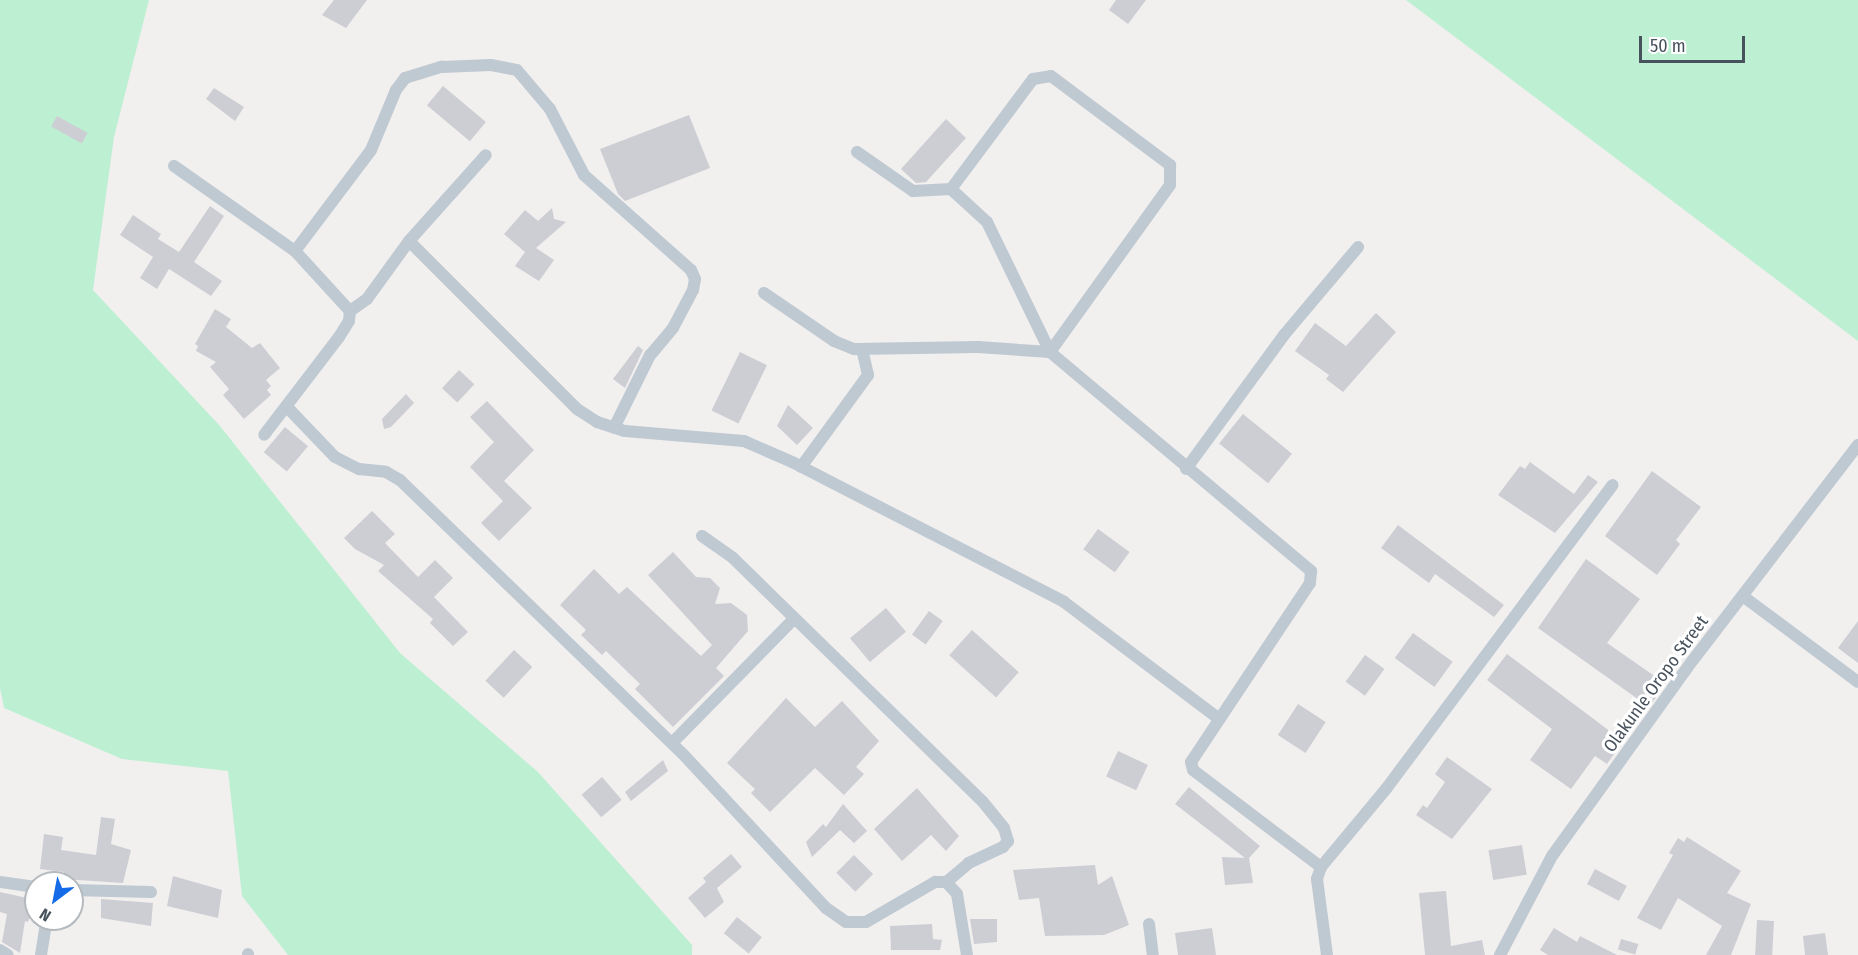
<!DOCTYPE html>
<style>
body{margin:0}
#map{position:relative;width:1858px;height:955px;overflow:hidden;background:#f2efef;font-family:"Fira Sans Condensed",sans-serif}
div>[style]{position:absolute}
[style*='--x']{left:calc(var(--x)*1px);top:calc(var(--y)*1px);width:calc(var(--w)*1px);rotate:calc(var(--a)*1deg)}
.green>*{inset:0;background:#bdf0d2}
.building>*{inset:0;background:#ccced4;transform-origin:0 0}
.minor>*{height:12px;margin:-6px;padding:0 6px;transform-origin:6px;border-radius:6px;background:#bfc9d2}
span{translate:-50% -50%;white-space:nowrap;text-align:center;line-height:1.15;-webkit-text-stroke:6px #fff;paint-order:stroke}
.street-label{font-size:18px;color:#47525d}
.north{position:absolute;left:24px;top:871px;width:60px;height:60px;box-sizing:border-box;background:#fff;border:2px solid #b5babe;border-radius:50%;rotate:212deg;font-size:16px;font-weight:700;line-height:24px;text-align:center;color:#47525d}
.north::after{content:'';display:block;margin:auto;width:21px;height:27px;background:#146be7;clip-path:polygon(50% 0,100% 100%,50% 72%,0 100%)}
.scale{position:absolute;left:1639px;top:36px;width:106px;height:27px;box-sizing:border-box;border:3px solid #47525d;border-top:0;padding-left:8px;font-size:18px;line-height:21px;white-space:nowrap;color:#47525d;-webkit-text-stroke:4px #fff;paint-order:stroke}
</style>
<div id="map">
<div class="green">
<div style="clip-path:polygon(0 0,149px 0,114px 137px,93px 290px,220px 426px,400px 653px,538px 772px,692px 945px,692px 955px,288px 955px,242px 896px,228px 771px,122px 759px,4px 708px,0 688px)"></div>
<div style="clip-path:polygon(1406px 0,1858px 0,1858px 341px)"></div>
</div>
<div class="building">
<div style="clip-path:polygon(334px 0,367px 0,346px 28px,322px 15px)"></div>
<div style="clip-path:polygon(1116px 0,1146px 0,1128px 24px,1109px 10px)"></div>
<div style="left:443px;top:86px;width:56px;height:25px;rotate:40deg"></div>
<div style="clip-path:polygon(214px 88px,244px 107px,235px 121px,206px 99px)"></div>
<div style="clip-path:polygon(689px 115px,710px 168px,625px 201px,618px 194px,600px 149px)"></div>
<div style="left:57px;top:116px;width:35px;height:12px;rotate:29deg"></div>
<div style="clip-path:polygon(946px 119px,966px 138px,926px 182px,916px 183px,901px 169px)"></div>
<div style="clip-path:polygon(210px 206px,224px 216px,194px 262px,222px 281px,211px 296px,169px 269px,157px 289px,140px 278px,153px 257px,120px 235px,133px 215px,161px 234px,158px 239px,179px 252px)"></div>
<div style="clip-path:polygon(552px 208px,554px 219px,566px 222px,536px 248px,554px 260px,539px 281px,515px 266px,525px 252px,504px 234px,525px 210px,538px 221px)"></div>
<div style="clip-path:polygon(215px 309px,231px 319px,226px 327px,252px 348px,260px 343px,280px 368px,266px 380px,271px 386px,267px 390px,271px 395px,244px 419px,223px 395px,229px 389px,210px 367px,216px 362px,196px 351px,198px 346px,195px 344px)"></div>
<div style="clip-path:polygon(1376px 313px,1396px 332px,1343px 392px,1326px 379px,1329px 375px,1295px 351px,1315px 323px,1346px 346px)"></div>
<div style="clip-path:polygon(638px 346px,643px 350px,625px 388px,613px 379px)"></div>
<div style="left:740px;top:352px;width:30px;height:65px;rotate:26deg"></div>
<div style="left:459px;top:370px;width:21px;height:25px;rotate:43deg"></div>
<div style="clip-path:polygon(406px 394px,414px 403px,391px 427px,384px 429px,382px 419px)"></div>
<div style="clip-path:polygon(487px 401px,534px 450px,504px 481px,532px 508px,499px 541px,481px 523px,503px 501px,470px 467px,494px 442px,470px 417px)"></div>
<div style="clip-path:polygon(788px 405px,813px 428px,797px 445px,777px 426px)"></div>
<div style="left:1243px;top:414px;width:63px;height:38px;rotate:39deg"></div>
<div style="left:285px;top:427px;width:30px;height:33px;rotate:40deg"></div>
<div style="clip-path:polygon(1530px 462px,1574px 494px,1588px 475px,1598px 482px,1555px 533px,1498px 495px,1520px 466px,1525px 469px)"></div>
<div style="clip-path:polygon(1652px 471px,1701px 507px,1676px 540px,1680px 544px,1657px 575px,1605px 536px)"></div>
<div style="clip-path:polygon(372px 511px,395px 534px,385px 543px,418px 577px,435px 560px,453px 578px,434px 597px,468px 632px,453px 646px,430px 623px,433px 619px,378px 571px,384px 565px,355px 549px,344px 538px)"></div>
<div style="clip-path:polygon(1398px 525px,1504px 605px,1494px 617px,1435px 574px,1429px 583px,1381px 548px)"></div>
<div style="left:1098px;top:529px;width:39px;height:25px;rotate:36deg"></div>
<div style="clip-path:polygon(673px 552px,696px 577px,710px 578px,720px 588px,715px 604px,731px 603px,747px 615px,748px 631px,716px 668px,724px 676px,673px 727px,635px 689px,640px 684px,606px 651px,602px 655px,581px 635px,586px 630px,560px 605px,594px 569px,619px 594px,627px 587px,701px 656px,712px 645px,648px 575px)"></div>
<div style="clip-path:polygon(1586px 559px,1640px 599px,1607px 643px,1666px 684px,1649px 707px,1538px 628px)"></div>
<div style="left:886px;top:608px;width:31px;height:47px;rotate:50deg"></div>
<div style="left:929px;top:611px;width:17px;height:29px;rotate:36deg"></div>
<div style="clip-path:polygon(1858px 621px,1858px 663px,1838px 648px)"></div>
<div style="left:972px;top:630px;width:63px;height:34px;rotate:42deg"></div>
<div style="left:1413px;top:633px;width:49px;height:31px;rotate:36deg"></div>
<div style="left:514px;top:650px;width:25px;height:42px;rotate:43deg"></div>
<div style="clip-path:polygon(1507px 654px,1623px 741px,1607px 764px,1595px 756px,1571px 789px,1530px 760px,1552px 729px,1487px 680px)"></div>
<div style="left:1365px;top:655px;width:24px;height:33px;rotate:36deg"></div>
<div style="clip-path:polygon(786px 698px,815px 727px,842px 701px,879px 741px,856px 767px,864px 774px,844px 795px,815px 768px,770px 812px,751px 793px,755px 789px,727px 763px)"></div>
<div style="left:1298px;top:704px;width:33px;height:37px;rotate:33deg"></div>
<div style="left:1118px;top:751px;width:33px;height:28px;rotate:25deg"></div>
<div style="clip-path:polygon(1447px 757px,1492px 789px,1452px 839px,1416px 815px,1423px 805px,1427px 808px,1445px 782px,1435px 774px)"></div>
<div style="clip-path:polygon(663px 760px,668px 771px,631px 801px,625px 792px)"></div>
<div style="left:602px;top:777px;width:30px;height:27px;rotate:49deg"></div>
<div style="clip-path:polygon(1189px 787px,1260px 846px,1249px 858px,1253px 883px,1225px 885px,1222px 857px,1245px 858px,1175px 804px)"></div>
<div style="clip-path:polygon(917px 788px,959px 836px,946px 851px,931px 835px,902px 861px,874px 829px)"></div>
<div style="clip-path:polygon(843px 804px,867px 831px,854px 843px,840px 830px,812px 857px,806px 842px,823px 824px,826px 827px)"></div>
<div style="clip-path:polygon(101px 817px,115px 819px,111px 844px,131px 850px,123px 883px,63px 879px,64px 872px,40px 869px,44px 834px,63px 837px,61px 850px,96px 855px)"></div>
<div style="clip-path:polygon(1687px 837px,1741px 871px,1727px 893px,1751px 904px,1731px 955px,1706px 955px,1722px 926px,1678px 898px,1661px 930px,1637px 918px,1673px 855px,1669px 853px,1678px 838px,1684px 842px)"></div>
<div style="left:1522px;top:845px;width:30px;height:34px;rotate:81deg"></div>
<div style="clip-path:polygon(731px 854px,742px 867px,717px 888px,724px 902px,705px 918px,688px 898px,706px 882px,703px 878px)"></div>
<div style="left:854px;top:855px;width:27px;height:25px;rotate:45deg"></div>
<div style="clip-path:polygon(1095px 865px,1098px 885px,1112px 876px,1129px 925px,1104px 935px,1045px 936px,1039px 898px,1019px 900px,1013px 870px)"></div>
<div style="left:1595px;top:869px;width:36px;height:17px;rotate:28deg"></div>
<div style="clip-path:polygon(173px 876px,222px 890px,218px 918px,167px 906px)"></div>
<div style="clip-path:polygon(1446px 891px,1451px 946px,1482px 940px,1485px 955px,1425px 955px,1419px 893px)"></div>
<div style="clip-path:polygon(0 892px,36px 900px,28px 922px,25px 921px,20px 953px,2px 942px,7px 914px,0 912px)"></div>
<div style="clip-path:polygon(101px 899px,153px 903px,151px 926px,101px 918px)"></div>
<div style="left:737px;top:917px;width:32px;height:21px;rotate:39deg"></div>
<div style="clip-path:polygon(970px 919px,997px 919px,997px 942px,974px 944px)"></div>
<div style="left:1757px;top:920px;width:17px;height:35px;rotate:3deg"></div>
<div style="clip-path:polygon(932px 924px,933px 939px,942px 940px,940px 950px,891px 950px,890px 926px)"></div>
<div style="clip-path:polygon(1212px 928px,1216px 955px,1178px 955px,1175px 933px)"></div>
<div style="clip-path:polygon(1554px 928px,1577px 942px,1580px 936px,1617px 955px,1548px 955px,1540px 950px)"></div>
<div style="clip-path:polygon(1825px 933px,1828px 955px,1805px 955px,1803px 936px)"></div>
<div style="left:1621px;top:939px;width:18px;height:11px;rotate:16deg"></div>
</div>
<div class="minor">
<div style="--x:857;--y:152;--w:68;--a:34.9"></div>
<div style="--x:913;--y:191;--w:38;--a:-3"></div>
<div style="--x:951;--y:189;--w:137;--a:-53.3"></div>
<div style="--x:1033;--y:79;--w:18;--a:-9"></div>
<div style="--x:1051;--y:76;--w:149;--a:36.8"></div>
<div style="--x:1170;--y:165;--w:20;--a:90"></div>
<div style="--x:1170;--y:185;--w:206;--a:125.7"></div>
<div style="--x:174;--y:166;--w:148;--a:35.1"></div>
<div style="--x:295;--y:251;--w:81;--a:47.5"></div>
<div style="--x:350;--y:311;--w:10;--a:96"></div>
<div style="--x:349;--y:321;--w:19;--a:122"></div>
<div style="--x:339;--y:337;--w:123;--a:127.4"></div>
<div style="--x:951;--y:189;--w:49;--a:42.5"></div>
<div style="--x:987;--y:222;--w:144;--a:64.1"></div>
<div style="--x:1050;--y:352;--w:341;--a:40"></div>
<div style="--x:1311;--y:571;--w:12;--a:95"></div>
<div style="--x:1310;--y:583;--w:215;--a:123.6"></div>
<div style="--x:1191;--y:762;--w:8;--a:76"></div>
<div style="--x:1193;--y:770;--w:161;--a:37.2"></div>
<div style="--x:409;--y:241;--w:238;--a:45"></div>
<div style="--x:577;--y:409;--w:24;--a:33"></div>
<div style="--x:597;--y:422;--w:29;--a:18"></div>
<div style="--x:625;--y:431;--w:119;--a:4.8"></div>
<div style="--x:744;--y:441;--w:55;--a:23.7"></div>
<div style="--x:794;--y:463;--w:304;--a:27.2"></div>
<div style="--x:1064;--y:602;--w:193;--a:37"></div>
<div style="--x:295;--y:251;--w:126;--a:-53"></div>
<div style="--x:371;--y:150;--w:65;--a:-67.4"></div>
<div style="--x:396;--y:90;--w:15;--a:-53"></div>
<div style="--x:405;--y:78;--w:39;--a:-17"></div>
<div style="--x:442;--y:67;--w:49;--a:-2.3"></div>
<div style="--x:491;--y:65;--w:26;--a:11"></div>
<div style="--x:517;--y:70;--w:51;--a:49.8"></div>
<div style="--x:550;--y:109;--w:74;--a:62.7"></div>
<div style="--x:584;--y:175;--w:143;--a:41.6"></div>
<div style="--x:691;--y:270;--w:10;--a:66"></div>
<div style="--x:695;--y:279;--w:11;--a:100"></div>
<div style="--x:693;--y:290;--w:43;--a:117.8"></div>
<div style="--x:673;--y:328;--w:35;--a:130"></div>
<div style="--x:650;--y:355;--w:81;--a:116.3"></div>
<div style="--x:764;--y:293;--w:85;--a:34.4"></div>
<div style="--x:834;--y:341;--w:22;--a:22"></div>
<div style="--x:854;--y:349;--w:124;--a:-0.9"></div>
<div style="--x:978;--y:347;--w:72;--a:4"></div>
<div style="--x:350;--y:311;--w:21;--a:-35"></div>
<div style="--x:367;--y:299;--w:72;--a:-54.1"></div>
<div style="--x:409;--y:241;--w:115;--a:-48.2"></div>
<div style="--x:287;--y:407;--w:69;--a:46.2"></div>
<div style="--x:335;--y:457;--w:27;--a:27"></div>
<div style="--x:359;--y:469;--w:27;--a:6"></div>
<div style="--x:386;--y:472;--w:16;--a:30"></div>
<div style="--x:400;--y:480;--w:392;--a:44.1"></div>
<div style="--x:682;--y:753;--w:212;--a:47.1"></div>
<div style="--x:826;--y:908;--w:24;--a:35"></div>
<div style="--x:846;--y:922;--w:20;--a:0"></div>
<div style="--x:866;--y:922;--w:80;--a:-30.1"></div>
<div style="--x:935;--y:882;--w:11;--a:0"></div>
<div style="--x:946;--y:882;--w:16;--a:47"></div>
<div style="--x:957;--y:894;--w:62;--a:80.7"></div>
<div style="--x:801;--y:467;--w:114;--a:-53.9"></div>
<div style="--x:868;--y:375;--w:26;--a:-103"></div>
<div style="--x:1186;--y:469;--w:166;--a:-53.8"></div>
<div style="--x:1284;--y:335;--w:115;--a:-49.9"></div>
<div style="--x:702;--y:536;--w:38;--a:35"></div>
<div style="--x:733;--y:558;--w:349;--a:44.3"></div>
<div style="--x:983;--y:802;--w:33;--a:51"></div>
<div style="--x:1004;--y:828;--w:14;--a:73"></div>
<div style="--x:1008;--y:841;--w:8;--a:130"></div>
<div style="--x:1003;--y:847;--w:38;--a:155"></div>
<div style="--x:969;--y:863;--w:30;--a:140"></div>
<div style="--x:1744;--y:597;--w:142;--a:36.7"></div>
<div style="--x:672;--y:743;--w:174;--a:-45.5"></div>
<div style="--x:0;--y:882;--w:36;--a:8"></div>
<div style="--x:72;--y:890;--w:79;--a:1.5"></div>
<div style="--x:1149;--y:924;--w:31;--a:83"></div>
<div style="--x:0;--y:950;--w:9;--a:32"></div>
<div style="--x:41;--y:955;--w:36;--a:-81"></div>
<div style="--x:248;--y:955;--w:1;--a:-90"></div>
<div style="--x:1327;--y:955;--w:77;--a:-97.5"></div>
<div style="--x:1317;--y:879;--w:13;--a:-72"></div>
<div style="--x:1321;--y:867;--w:102;--a:-50.2"></div>
<div style="--x:1386;--y:789;--w:379;--a:-53.3"></div>
<div style="--x:1500;--y:955;--w:112;--a:-62.3"></div>
<div style="--x:1552;--y:856;--w:241;--a:-54.3"></div>
<div style="--x:1693;--y:660;--w:271;--a:-52.5"></div>
</div>
<div class="street-label">
<span style="left:1656px;top:684px;rotate:-54deg">Olakunle Oropo Street</span>
</div>
<div class="north">N</div>
<div class="scale">50 m</div>
</div>
